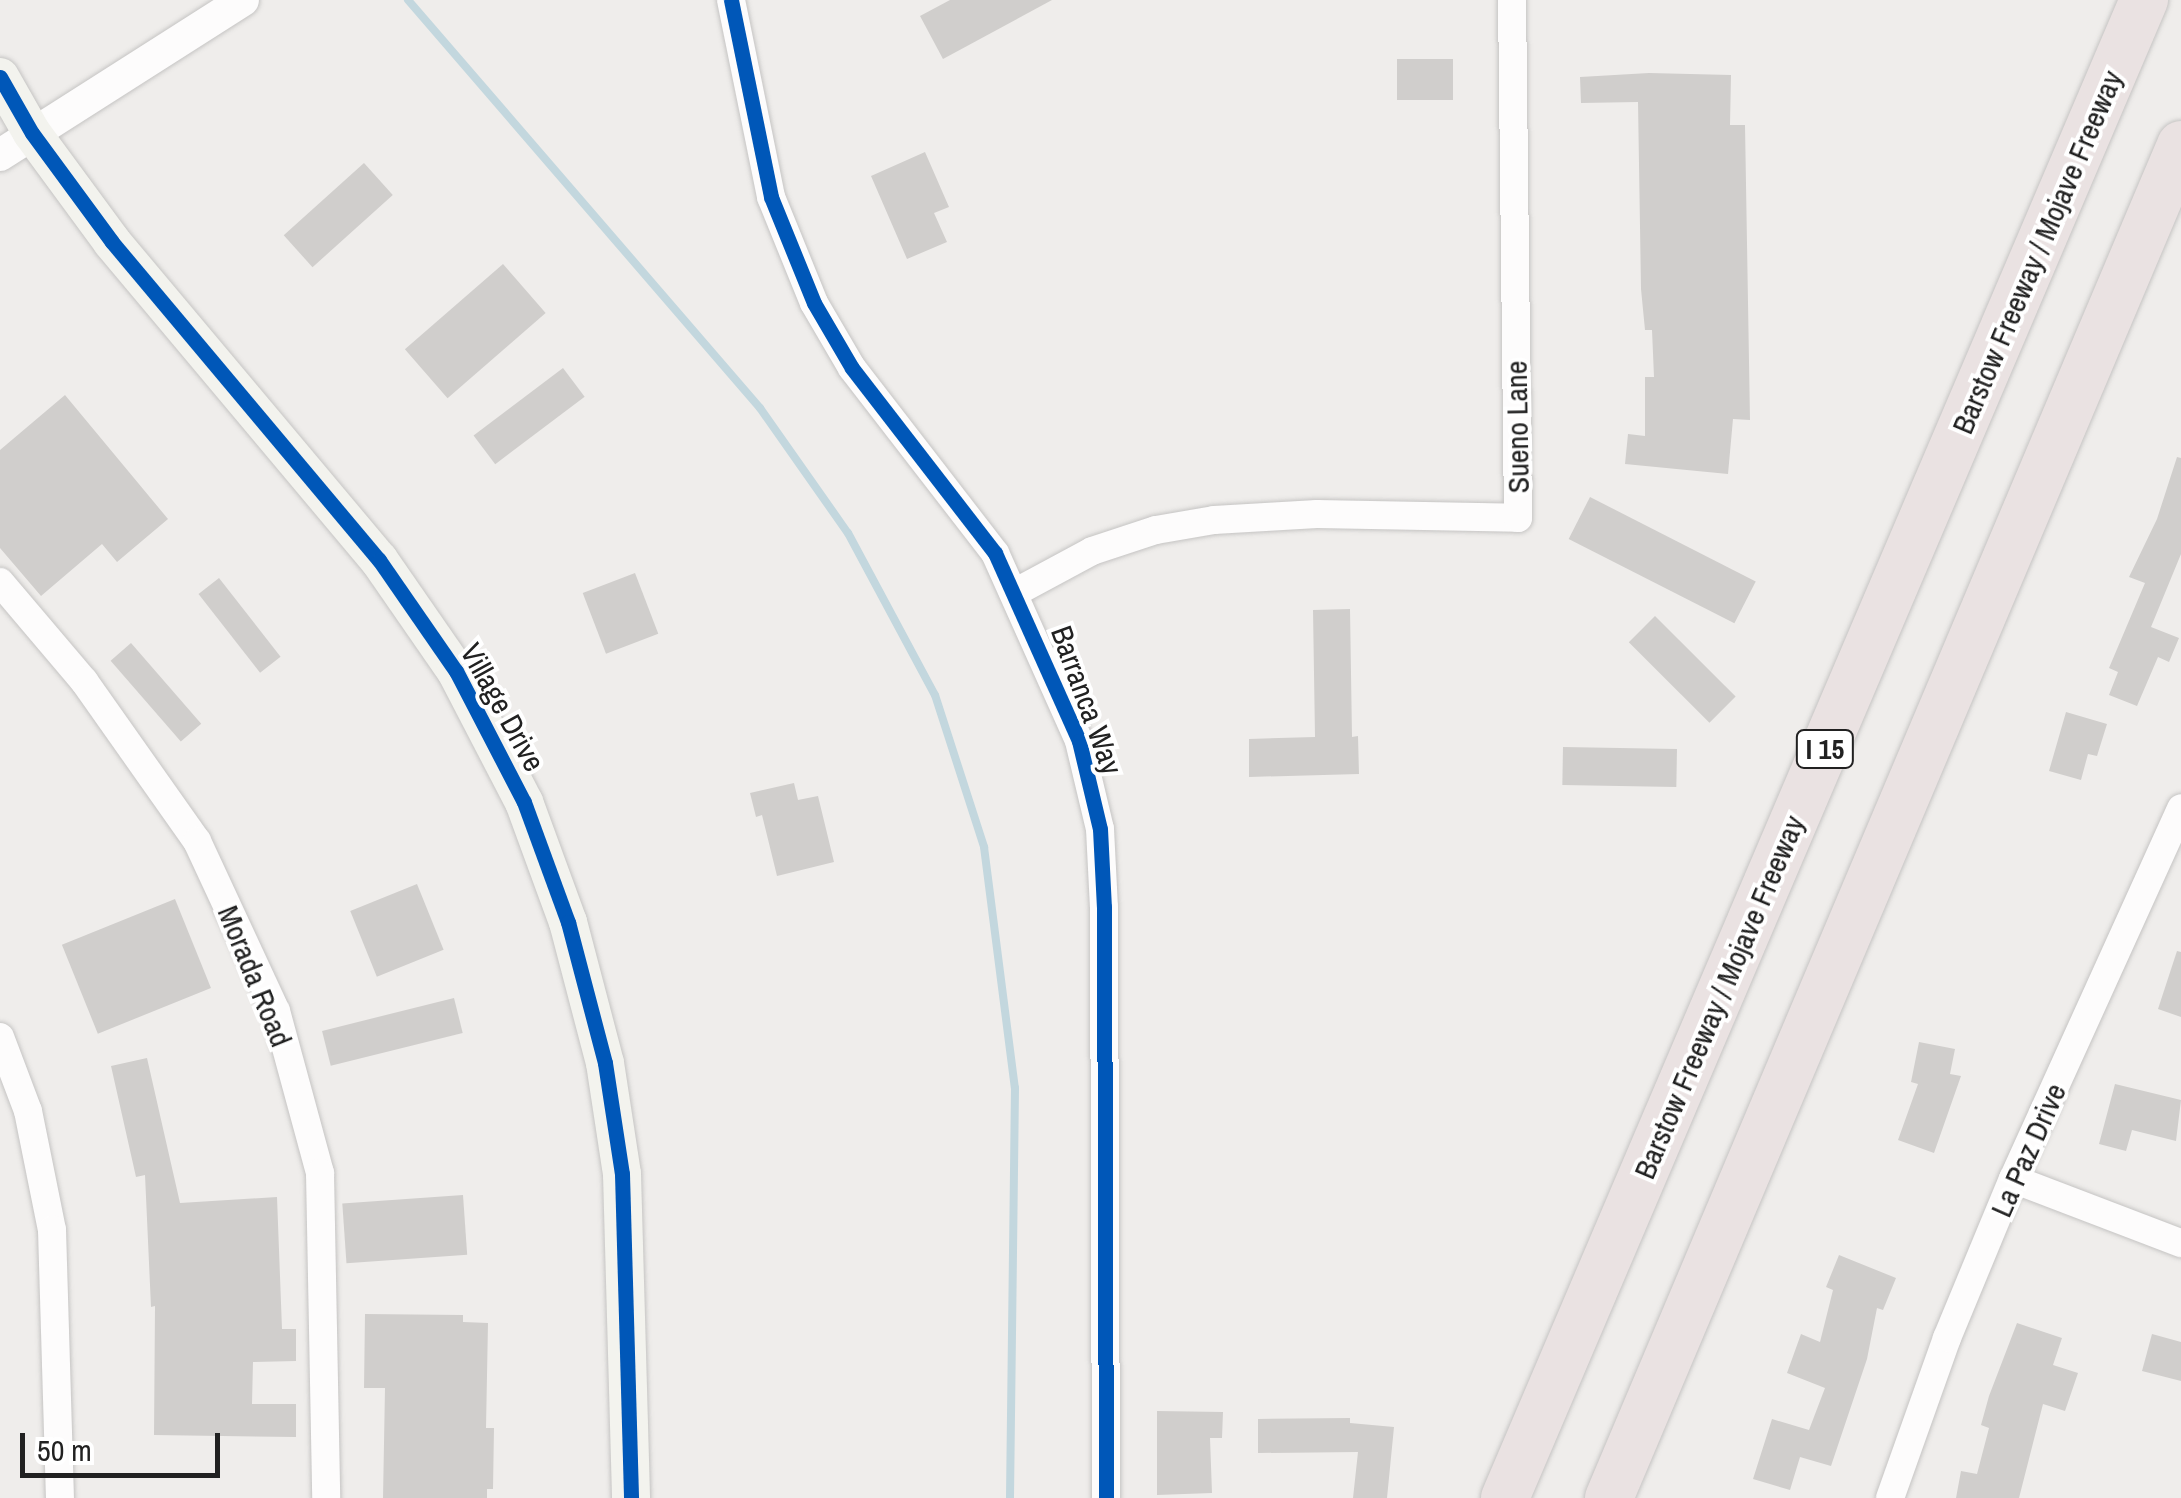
<!DOCTYPE html>
<style>
body{margin:0}
#map{position:relative;width:2181px;height:1498px;overflow:hidden;background:#efedeb;font-family:"Archivo Narrow",sans-serif}
div>[style]{position:absolute}
[style*='--x']{left:calc(var(--x)*1px);top:calc(var(--y)*1px);width:calc(var(--w)*1px);rotate:calc(var(--a)*1deg)}
.stream>*{height:8px;margin:-4px;padding:0 4px;transform-origin:4px;border-radius:4px;background:#c3d7de}
.building>*{inset:0;background:#d0cecc;transform-origin:0 0}
.roads{filter:drop-shadow(0 0 2px #c5c4c3) drop-shadow(0 0 2px #c5c4c3)}
.minor>*{height:28px;margin:-14px;padding:0 14px;transform-origin:14px;border-radius:14px;background:#fdfcfc}
.tertiary>*{height:32px;margin:-16px;padding:0 16px;transform-origin:16px;border-radius:16px;background:#fdfcfc}
.secondary>*{height:38px;margin:-19px;padding:0 19px;transform-origin:19px;border-radius:19px;background:#f3f3ee}
.motorway>*{height:48px;margin:-24px;padding:0 24px;transform-origin:24px;border-radius:24px;background:#eae2e2}
.cycleway>*{height:15px;margin:-7.5px;padding:0 7.5px;transform-origin:7.5px;border-radius:7.5px;background:#0057b8}
span{translate:-50% -50%;white-space:nowrap;text-align:center;line-height:1.15;-webkit-text-stroke:8px #fff;paint-order:stroke}
.shield-label span{padding:2px 8px;background:#fff;border:2px solid;border-radius:8px;-webkit-text-stroke-width:0}
.shield-label{font-size:28px;color:#212121;font-weight:700}
.street-label{font-size:30px;color:#212121}
.scale{position:absolute;left:20px;top:1433px;width:200px;height:45px;box-sizing:border-box;border:5px solid #212121;border-top:0;padding-left:12px;font-size:30px;line-height:35px;white-space:nowrap;color:#212121;-webkit-text-stroke:8px #fff;paint-order:stroke}
</style>
<div id="map">
<div class="stream">
<div style="--x:408;--y:0;--w:539;--a:49.21"></div>
<div style="--x:760;--y:408;--w:153;--a:54.9"></div>
<div style="--x:848;--y:533;--w:184;--a:61.8"></div>
<div style="--x:935;--y:695;--w:160;--a:72.1"></div>
<div style="--x:984;--y:847;--w:243;--a:82.7"></div>
<div style="--x:1015;--y:1088;--w:410;--a:90.7"></div>
</div>
<div class="building">
<div style="clip-path:polygon(950px 0,1052px 0,943px 59px,920px 16px)"></div>
<div style="left:1397px;top:59px;width:56px;height:41px"></div>
<div style="clip-path:polygon(1649px 73px,1731px 75px,1730px 125px,1745px 125px,1750px 420px,1733px 419px,1728px 474px,1625px 464px,1628px 434px,1645px 436px,1645px 377px,1654px 377px,1652px 330px,1645px 330px,1641px 289px,1638px 102px,1581px 103px,1580px 77px)"></div>
<div style="clip-path:polygon(925px 152px,949px 207px,934px 213px,947px 242px,907px 259px,871px 176px)"></div>
<div style="left:364px;top:163px;width:43px;height:108px;rotate:48deg"></div>
<div style="left:503px;top:264px;width:65px;height:130px;rotate:49deg"></div>
<div style="left:563px;top:368px;width:36px;height:112px;rotate:53deg"></div>
<div style="clip-path:polygon(65px 395px,168px 519px,117px 562px,102px 544px,41px 596px,0 548px,0 450px)"></div>
<div style="clip-path:polygon(2177px 457px,2181px 458px,2181px 554px,2151px 627px,2179px 638px,2169px 662px,2158px 657px,2137px 706px,2109px 695px,2118px 672px,2109px 668px,2145px 583px,2129px 577px,2157px 519px)"></div>
<div style="left:1590px;top:497px;width:186px;height:47px;rotate:27deg"></div>
<div style="left:635px;top:573px;width:65px;height:56px;rotate:69deg"></div>
<div style="left:219px;top:578px;width:100px;height:26px;rotate:52deg"></div>
<div style="clip-path:polygon(1350px 609px,1352px 737px,1358px 736px,1359px 774px,1249px 777px,1249px 739px,1315px 737px,1313px 610px)"></div>
<div style="left:1655px;top:616px;width:114px;height:37px;rotate:45deg"></div>
<div style="left:131px;top:643px;width:107px;height:27px;rotate:49deg"></div>
<div style="clip-path:polygon(2066px 712px,2107px 724px,2097px 756px,2088px 754px,2081px 780px,2049px 771px)"></div>
<div style="left:1563px;top:747px;width:114px;height:38px;rotate:1deg"></div>
<div style="clip-path:polygon(794px 783px,798px 800px,818px 796px,834px 862px,777px 876px,762px 815px,756px 817px,750px 793px)"></div>
<div style="left:417px;top:884px;width:71px;height:72px;rotate:68deg"></div>
<div style="left:175px;top:899px;width:96px;height:122px;rotate:68deg"></div>
<div style="clip-path:polygon(2177px 951px,2181px 952px,2181px 1017px,2158px 1009px)"></div>
<div style="left:454px;top:998px;width:36px;height:136px;rotate:76deg"></div>
<div style="clip-path:polygon(1919px 1042px,1955px 1049px,1950px 1074px,1961px 1076px,1934px 1153px,1898px 1140px,1918px 1084px,1911px 1082px)"></div>
<div style="clip-path:polygon(147px 1058px,180px 1203px,277px 1197px,282px 1329px,296px 1329px,296px 1361px,253px 1362px,252px 1404px,296px 1404px,296px 1437px,154px 1435px,155px 1306px,151px 1307px,145px 1175px,136px 1177px,111px 1066px)"></div>
<div style="clip-path:polygon(2115px 1084px,2181px 1100px,2176px 1141px,2132px 1130px,2126px 1151px,2099px 1144px)"></div>
<div style="left:463px;top:1195px;width:60px;height:121px;rotate:86deg"></div>
<div style="clip-path:polygon(1839px 1255px,1896px 1278px,1883px 1310px,1877px 1308px,1867px 1359px,1831px 1466px,1800px 1457px,1790px 1490px,1753px 1479px,1772px 1419px,1809px 1430px,1825px 1388px,1787px 1373px,1801px 1334px,1820px 1342px,1833px 1290px,1826px 1287px)"></div>
<div style="clip-path:polygon(365px 1314px,463px 1315px,463px 1322px,488px 1323px,486px 1428px,494px 1428px,493px 1489px,487px 1489px,487px 1498px,383px 1498px,385px 1388px,364px 1388px)"></div>
<div style="clip-path:polygon(2017px 1323px,2062px 1338px,2053px 1365px,2078px 1373px,2065px 1411px,2043px 1404px,2019px 1498px,1956px 1498px,1961px 1471px,1977px 1474px,1989px 1428px,1981px 1425px,1989px 1396px)"></div>
<div style="clip-path:polygon(2152px 1334px,2181px 1342px,2181px 1381px,2142px 1371px)"></div>
<div style="clip-path:polygon(1157px 1411px,1223px 1412px,1222px 1438px,1210px 1438px,1212px 1493px,1157px 1495px)"></div>
<div style="clip-path:polygon(1350px 1418px,1350px 1423px,1394px 1427px,1387px 1498px,1353px 1498px,1358px 1452px,1258px 1453px,1258px 1419px)"></div>
</div>
<div class="roads">
<div class="minor">
<div style="--x:731;--y:0;--w:201;--a:78.5"></div>
<div style="--x:771;--y:197;--w:114;--a:67.9"></div>
<div style="--x:814;--y:303;--w:75;--a:59.7"></div>
<div style="--x:852;--y:368;--w:234;--a:52.3"></div>
<div style="--x:995;--y:553;--w:206;--a:65.9"></div>
<div style="--x:1079;--y:741;--w:90;--a:76.6"></div>
<div style="--x:1100;--y:829;--w:78;--a:87.1"></div>
<div style="--x:1104;--y:907;--w:591;--a:89.81"></div>
<div style="--x:0;--y:582;--w:130;--a:49.7"></div>
<div style="--x:84;--y:681;--w:196;--a:54.8"></div>
<div style="--x:197;--y:841;--w:187;--a:65.1"></div>
<div style="--x:276;--y:1011;--w:168;--a:74.8"></div>
<div style="--x:320;--y:1173;--w:325;--a:88.9"></div>
<div style="--x:1016;--y:592;--w:86;--a:-28.3"></div>
<div style="--x:1092;--y:551;--w:67;--a:-18.2"></div>
<div style="--x:1156;--y:530;--w:59;--a:-9.8"></div>
<div style="--x:1214;--y:520;--w:103;--a:-3.3"></div>
<div style="--x:1317;--y:514;--w:201;--a:1.1"></div>
<div style="--x:1518;--y:518;--w:518;--a:-90.66"></div>
<div style="--x:0;--y:1037;--w:79;--a:69.3"></div>
<div style="--x:28;--y:1111;--w:121;--a:78.6"></div>
<div style="--x:52;--y:1230;--w:268;--a:88.3"></div>
<div style="--x:2013;--y:1179;--w:180;--a:20.9"></div>
<div style="--x:1890;--y:1498;--w:170;--a:-70.4"></div>
<div style="--x:1947;--y:1338;--w:172;--a:-67.5"></div>
<div style="--x:2013;--y:1179;--w:407;--a:-65.6"></div>
</div>
<div class="tertiary">
<div style="--x:0;--y:155;--w:288;--a:-32.5"></div>
</div>
<div class="secondary">
<div style="--x:0;--y:77;--w:64;--a:60.3"></div>
<div style="--x:32;--y:133;--w:135;--a:53.7"></div>
<div style="--x:112;--y:242;--w:415;--a:50"></div>
<div style="--x:379;--y:560;--w:135;--a:55.3"></div>
<div style="--x:456;--y:671;--w:148;--a:62.6"></div>
<div style="--x:524;--y:802;--w:128;--a:69.9"></div>
<div style="--x:568;--y:922;--w:146;--a:75.3"></div>
<div style="--x:605;--y:1063;--w:112;--a:81.3"></div>
<div style="--x:622;--y:1174;--w:324;--a:88.4"></div>
</div>
<div class="motorway">
<div style="--x:1505;--y:1498;--w:1629;--a:-66.9"></div>
<div style="--x:1609;--y:1498;--w:1469;--a:-67.08"></div>
</div>
</div>
<div class="cycleway">
<div style="--x:731;--y:0;--w:201;--a:78.5"></div>
<div style="--x:771;--y:197;--w:114;--a:67.9"></div>
<div style="--x:814;--y:303;--w:75;--a:59.7"></div>
<div style="--x:852;--y:368;--w:234;--a:52.3"></div>
<div style="--x:995;--y:553;--w:206;--a:65.9"></div>
<div style="--x:1079;--y:741;--w:90;--a:76.6"></div>
<div style="--x:1100;--y:829;--w:78;--a:87.1"></div>
<div style="--x:1104;--y:907;--w:591;--a:89.81"></div>
<div style="--x:0;--y:77;--w:64;--a:60.3"></div>
<div style="--x:32;--y:133;--w:135;--a:53.7"></div>
<div style="--x:112;--y:242;--w:415;--a:50"></div>
<div style="--x:379;--y:560;--w:135;--a:55.3"></div>
<div style="--x:456;--y:671;--w:148;--a:62.6"></div>
<div style="--x:524;--y:802;--w:128;--a:69.9"></div>
<div style="--x:568;--y:922;--w:146;--a:75.3"></div>
<div style="--x:605;--y:1063;--w:112;--a:81.3"></div>
<div style="--x:622;--y:1174;--w:324;--a:88.4"></div>
</div>
<div class="shield-label">
<span style="left:1825px;top:749px">I 15</span>
</div>
<div class="street-label">
<span style="left:2037px;top:252px;rotate:-67deg">Barstow Freeway / Mojave Freeway</span>
<span style="left:1517px;top:427px;rotate:-91deg">Sueno Lane</span>
<span style="left:1087px;top:700px;rotate:70deg">Barranca Way</span>
<span style="left:503px;top:707px;rotate:61deg">Village Drive</span>
<span style="left:255px;top:976px;rotate:68deg">Morada Road</span>
<span style="left:1719px;top:997px;rotate:-67deg">Barstow Freeway / Mojave Freeway</span>
<span style="left:2028px;top:1150px;rotate:-66deg">La Paz Drive</span>
</div>
<div class="scale">50 m</div>
</div>
